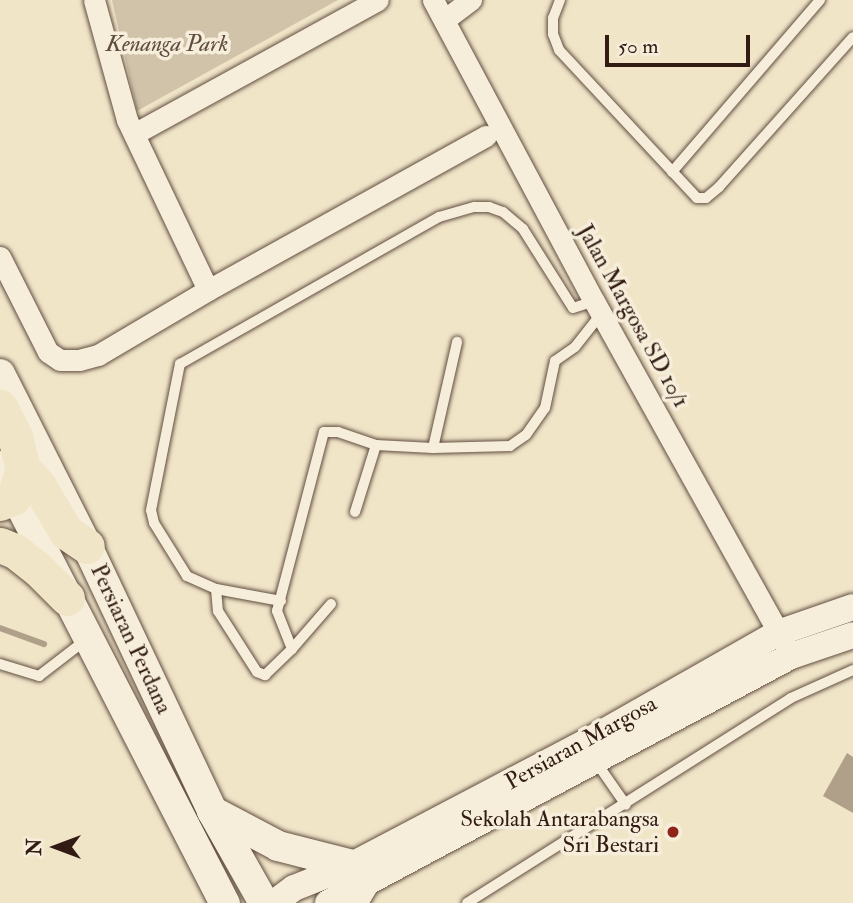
<!DOCTYPE html>
<style>
body{margin:0}
#map{position:relative;width:853px;height:903px;overflow:hidden;background:#f1e5c8;font-family:"IM FELL Double Pica",serif}
div>[style]{position:absolute}
[style*='--x']{left:calc(var(--x)*1px);top:calc(var(--y)*1px);width:calc(var(--w)*1px);rotate:calc(var(--a)*1deg)}
.green>*{inset:0;background:#d0c3a9}
.water>*{inset:0;background:#b0a08a}
.stream>*{height:6px;margin:-3px;padding:0 3px;transform-origin:3px;border-radius:3px;background:#b0a08a}
.roads{filter:drop-shadow(0 0 2px #614e40) drop-shadow(0 0 2px #614e40)}
.service>*{height:10px;margin:-5px;padding:0 5px;transform-origin:5px;border-radius:5px;background:#f6eedb}
.minor>*{height:21px;margin:-10.5px;padding:0 10.5px;transform-origin:10.5px;border-radius:10.5px;background:#f6eedb}
.tertiary>*{height:26px;margin:-13px;padding:0 13px;transform-origin:13px;border-radius:13px;background:#f6eedb}
.secondary>*{height:30px;margin:-15px;padding:0 15px;transform-origin:15px;border-radius:15px;background:#f6eedb}
.trunk>*{height:35px;margin:-17.5px;padding:0 17.5px;transform-origin:17.5px;border-radius:17.5px;background:#f1e5c8}
.dots>*{width:19px;height:19px;translate:-50% -50%;box-sizing:border-box;border:4px solid #f6eedb;border-radius:50%}
span{translate:-50% -50%;white-space:nowrap;text-align:center;line-height:1.15;-webkit-text-stroke:7px #f6eedb;paint-order:stroke}
.park-label{font-size:23px;color:#614d40;font-style:italic}
.street-label{font-size:23px;color:#311b13}
.poi-label{font-size:23px;color:#311b13}
.right{translate:-100% -50%;text-align:right}
.north{position:absolute;left:21px;top:812px;width:70px;height:70px;-webkit-text-stroke:5px #f6eedb;paint-order:stroke;rotate:270deg;font-size:19px;font-weight:700;line-height:28px;text-align:center;color:#311b13}
.north::after{content:'';display:block;margin:auto;width:24px;height:32px;background:#311b13;clip-path:polygon(50% 0,100% 100%,50% 72%,0 100%)}
.scale{position:absolute;left:605px;top:35px;width:145px;height:32px;box-sizing:border-box;border:4px solid #311b13;border-top:0;padding-left:9px;font-size:21px;line-height:24px;white-space:nowrap;color:#311b13;-webkit-text-stroke:5px #f6eedb;paint-order:stroke}
</style>
<div id="map">
<div class="green">
<div style="clip-path:polygon(112px 0,338px 0,137px 111px)"></div>
</div>
<div class="water">
<div style="clip-path:polygon(847px 753px,853px 757px,853px 813px,823px 796px)"></div>
</div>
<div class="stream">
<div style="--x:0;--y:628;--w:47;--a:20"></div>
</div>
<div class="roads">
<div class="service">
<div style="--x:560;--y:0;--w:19;--a:111"></div>
<div style="--x:553;--y:18;--w:16;--a:90"></div>
<div style="--x:553;--y:34;--w:17;--a:69"></div>
<div style="--x:559;--y:50;--w:202;--a:47"></div>
<div style="--x:697;--y:198;--w:9;--a:0"></div>
<div style="--x:706;--y:198;--w:17;--a:-40"></div>
<div style="--x:719;--y:187;--w:201;--a:-48.2"></div>
<div style="--x:672;--y:172;--w:227;--a:-49.3"></div>
<div style="--x:433;--y:448;--w:109;--a:-77.2"></div>
<div style="--x:355;--y:512;--w:70;--a:-72.6"></div>
<div style="--x:216;--y:589;--w:22;--a:85"></div>
<div style="--x:218;--y:611;--w:72;--a:57.4"></div>
<div style="--x:257;--y:672;--w:9;--a:21"></div>
<div style="--x:265;--y:675;--w:37;--a:-44"></div>
<div style="--x:281;--y:601;--w:66;--a:-169.5"></div>
<div style="--x:216;--y:589;--w:32;--a:-156"></div>
<div style="--x:187;--y:576;--w:62;--a:-121.9"></div>
<div style="--x:154;--y:523;--w:13;--a:-103"></div>
<div style="--x:151;--y:510;--w:149;--a:-78.8"></div>
<div style="--x:180;--y:364;--w:298;--a:-29.6"></div>
<div style="--x:439;--y:217;--w:37;--a:-16"></div>
<div style="--x:475;--y:207;--w:14;--a:0"></div>
<div style="--x:489;--y:207;--w:15;--a:20"></div>
<div style="--x:503;--y:212;--w:26;--a:40"></div>
<div style="--x:523;--y:229;--w:93;--a:57.7"></div>
<div style="--x:573;--y:308;--w:22;--a:-18"></div>
<div style="--x:331;--y:604;--w:60;--a:130.9"></div>
<div style="--x:292;--y:649;--w:41;--a:-111.5"></div>
<div style="--x:277;--y:611;--w:185;--a:-75.3"></div>
<div style="--x:324;--y:432;--w:14;--a:0"></div>
<div style="--x:338;--y:432;--w:40;--a:18.9"></div>
<div style="--x:376;--y:445;--w:57;--a:3"></div>
<div style="--x:433;--y:448;--w:77;--a:-1.5"></div>
<div style="--x:510;--y:446;--w:19;--a:-35"></div>
<div style="--x:526;--y:435;--w:33;--a:-55"></div>
<div style="--x:545;--y:408;--w:48;--a:-78"></div>
<div style="--x:555;--y:361;--w:24;--a:-35"></div>
<div style="--x:575;--y:347;--w:42;--a:-51.8"></div>
<div style="--x:0;--y:664;--w:41;--a:17.1"></div>
<div style="--x:39;--y:676;--w:61;--a:-37.6"></div>
<div style="--x:596;--y:762;--w:52;--a:55.1"></div>
<div style="--x:467;--y:903;--w:383;--a:-32.3"></div>
<div style="--x:791;--y:698;--w:68;--a:-24.3"></div>
</div>
<div class="minor">
<div style="--x:94;--y:0;--w:124;--a:74.6"></div>
<div style="--x:127;--y:120;--w:188;--a:64.5"></div>
<div style="--x:433;--y:0;--w:341;--a:61.9"></div>
<div style="--x:594;--y:301;--w:393;--a:60.9"></div>
<div style="--x:444;--y:20;--w:34;--a:-37"></div>
<div style="--x:134;--y:134;--w:278;--a:-28.8"></div>
<div style="--x:0;--y:257;--w:106;--a:63.2"></div>
<div style="--x:48;--y:352;--w:14;--a:34"></div>
<div style="--x:60;--y:360;--w:19;--a:0"></div>
<div style="--x:79;--y:360;--w:20;--a:-15"></div>
<div style="--x:98;--y:355;--w:128;--a:-30.6"></div>
<div style="--x:208;--y:290;--w:318;--a:-29"></div>
</div>
<div class="tertiary">
<div style="--x:274;--y:903;--w:25;--a:-37"></div>
<div style="--x:294;--y:888;--w:62;--a:-21.6"></div>
<div style="--x:352;--y:865;--w:267;--a:-27.7"></div>
<div style="--x:588;--y:741;--w:219;--a:-29.6"></div>
<div style="--x:778;--y:633;--w:79;--a:-19.1"></div>
<div style="--x:328;--y:903;--w:525;--a:-28.08"></div>
<div style="--x:791;--y:656;--w:65;--a:-18.7"></div>
</div>
<div class="secondary">
<div style="--x:0;--y:374;--w:193;--a:63.2"></div>
<div style="--x:87;--y:546;--w:293;--a:64.7"></div>
<div style="--x:212;--y:811;--w:106;--a:60.5"></div>
<div style="--x:0;--y:466;--w:492;--a:62.8"></div>
<div style="--x:212;--y:811;--w:75;--a:27.9"></div>
<div style="--x:278;--y:846;--w:76;--a:14.4"></div>
<div style="--x:352;--y:903;--w:26;--a:-59"></div>
</div>
<div class="trunk">
<div style="--x:0;--y:407;--w:34;--a:63"></div>
<div style="--x:15;--y:437;--w:32;--a:76"></div>
<div style="--x:23;--y:468;--w:24;--a:48"></div>
<div style="--x:39;--y:486;--w:53;--a:59.6"></div>
<div style="--x:66;--y:532;--w:25;--a:34"></div>
<div style="--x:0;--y:503;--w:15;--a:-23"></div>
<div style="--x:14;--y:497;--w:30;--a:-73"></div>
<div style="--x:0;--y:545;--w:16;--a:22"></div>
<div style="--x:15;--y:551;--w:29;--a:38"></div>
<div style="--x:38;--y:569;--w:41;--a:45"></div>
</div>
</div>
<div class="dots">
<div style="left:673px;top:832px;background:#8f2418"></div>
</div>
<div class="park-label">
<span style="left:167px;top:44px">Kenanga Park</span>
</div>
<div class="street-label">
<span style="left:633px;top:316px;rotate:61deg">Jalan Margosa SD 10/1</span>
<span style="left:131px;top:639px;rotate:65deg">Persiaran Perdana</span>
<span style="left:581px;top:743px;rotate:-29deg">Persiaran Margosa</span>
</div>
<div class="poi-label">
<span class="right" style="left:659px;top:832px">Sekolah Antarabangsa<br>Sri Bestari</span>
</div>
<div class="north">N</div>
<div class="scale">50 m</div>
</div>
